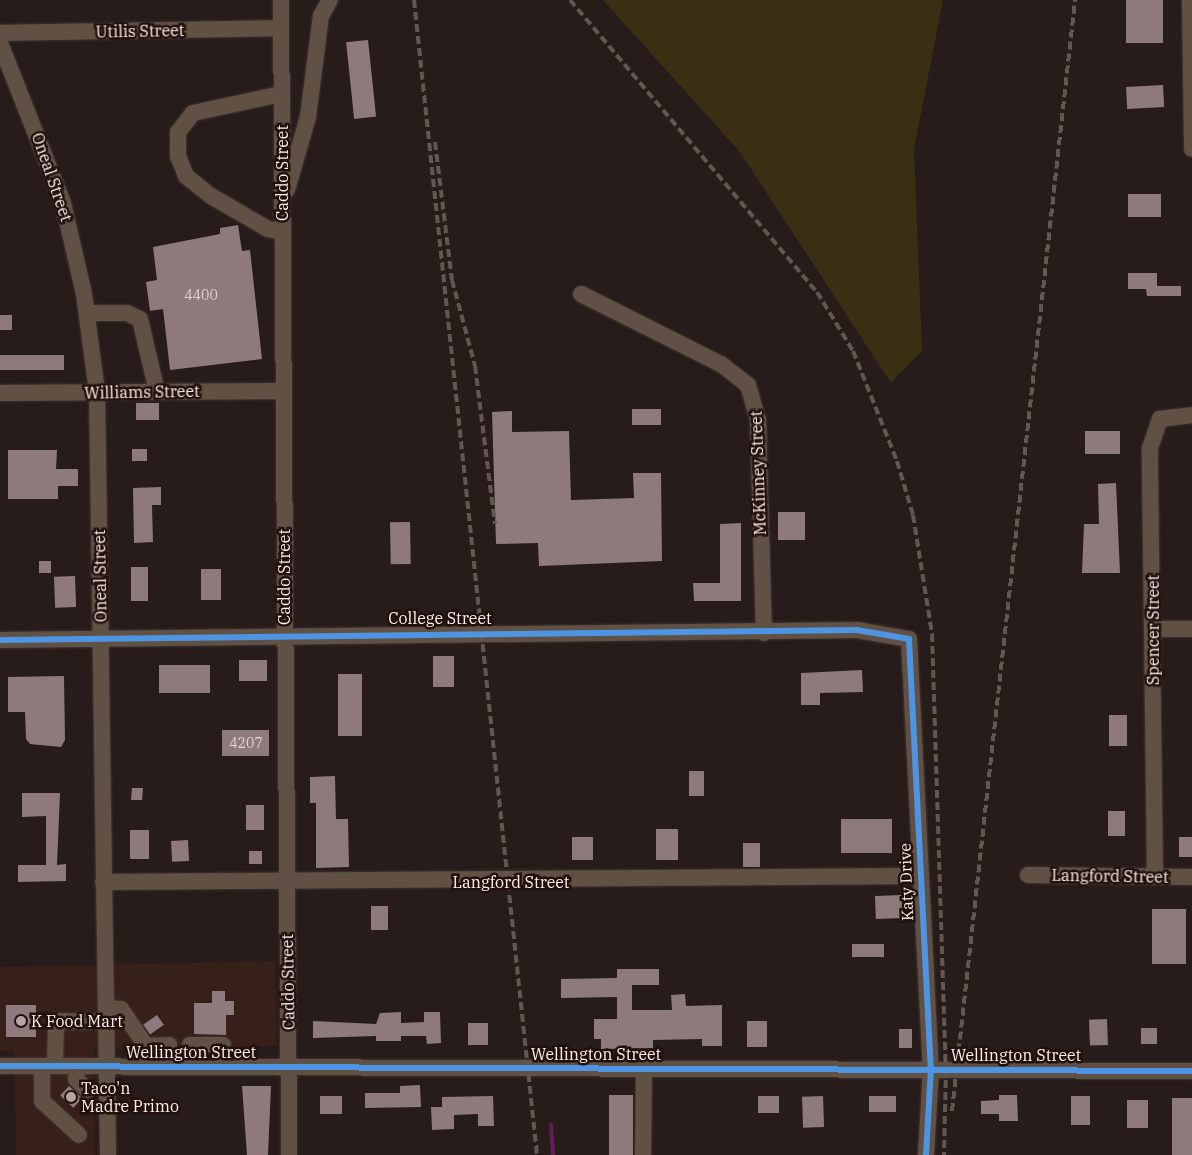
<!DOCTYPE html>
<style>
body{margin:0}
#map{position:relative;width:1192px;height:1155px;overflow:hidden;background:#271c1a;font-family:"IBM Plex Serif",serif}
div>[style]{position:absolute}
[style*='--x']{left:calc(var(--x)*1px);top:calc(var(--y)*1px);width:calc(var(--w)*1px);rotate:calc(var(--a)*1deg)}
.built>*{inset:0;background:#371f1a}
.green>*{inset:0;background:#3a2f12}
.stream>*{height:4px;margin:-2px;padding:0 2px;transform-origin:2px;border-radius:2px;background:#5f1f59}
.building>*{inset:0;background:#8e7a7d;transform-origin:0 0}
.roads{filter:drop-shadow(0 0 1px #403634) drop-shadow(0 0 1px #403634)}
.minor>*{height:16px;margin:-8px;padding:0 8px;transform-origin:8px;border-radius:8px;background:#605144}
.rail>*{height:4px;margin-top:-2px;transform-origin:0;background:repeating-linear-gradient(90deg,#635850 0 8px,transparent 0 12px)}
.cycleway>*{height:6px;margin:-3px;padding:0 3px;transform-origin:3px;border-radius:3px;background:#4d94e3}
.dots>*{width:14px;height:14px;translate:-50% -50%;box-sizing:border-box;border:2px solid #22100c;border-radius:50%}
span{translate:-50% -50%;white-space:nowrap;text-align:center;line-height:1.15;-webkit-text-stroke:5px #22100c;paint-order:stroke}
.number-label{font-size:14px;color:#e2d2d0}
.number-label span{-webkit-text-stroke-width:0}
.street-label{font-size:16px;color:#fef0ec}
.poi-label{font-size:16px;color:#fef0ec}
.left{translate:0 -50%;text-align:left}
</style>
<div id="map">
<div class="built">
<div style="clip-path:polygon(275px 961px,277px 1046px,93px 1050px,95px 1155px,16px 1155px,14px 1051px,0 1051px,0 967px)"></div>
</div>
<div class="green">
<div style="clip-path:polygon(603px 0,943px 0,914px 149px,922px 351px,891px 383px,740px 152px)"></div>
</div>
<div class="stream">
<div style="--x:551;--y:1125;--w:30;--a:86"></div>
</div>
<div class="building">
<div style="left:1126px;top:0;width:37px;height:43px"></div>
<div style="left:368px;top:40px;width:77px;height:22px;rotate:84deg"></div>
<div style="left:1163px;top:85px;width:22px;height:37px;rotate:87deg"></div>
<div style="left:1161px;top:194px;width:23px;height:33px;rotate:90deg"></div>
<div style="clip-path:polygon(238px 225px,242px 251px,250px 250px,262px 359px,170px 370px,163px 309px,150px 311px,146px 282px,157px 280px,153px 247px,220px 234px,220px 228px)"></div>
<div style="clip-path:polygon(1128px 273px,1157px 273px,1157px 286px,1181px 286px,1181px 296px,1147px 296px,1146px 289px,1128px 289px)"></div>
<div style="left:0;top:315px;width:12px;height:15px"></div>
<div style="left:64px;top:355px;width:15px;height:64px;rotate:90deg"></div>
<div style="left:159px;top:403px;width:17px;height:23px;rotate:90deg"></div>
<div style="left:632px;top:409px;width:29px;height:16px"></div>
<div style="clip-path:polygon(512px 411px,512px 432px,569px 431px,571px 500px,634px 498px,633px 473px,661px 473px,662px 561px,539px 566px,538px 543px,496px 544px,492px 412px)"></div>
<div style="left:1085px;top:431px;width:35px;height:23px"></div>
<div style="left:147px;top:449px;width:12px;height:15px;rotate:90deg"></div>
<div style="clip-path:polygon(8px 450px,57px 450px,56px 469px,78px 469px,78px 486px,58px 486px,58px 499px,8px 499px)"></div>
<div style="clip-path:polygon(1116px 483px,1120px 573px,1082px 573px,1084px 524px,1099px 524px,1098px 484px)"></div>
<div style="clip-path:polygon(161px 487px,161px 505px,152px 505px,153px 542px,134px 543px,133px 488px)"></div>
<div style="left:778px;top:512px;width:27px;height:28px"></div>
<div style="left:410px;top:522px;width:42px;height:20px;rotate:89deg"></div>
<div style="clip-path:polygon(741px 523px,741px 601px,694px 601px,693px 583px,720px 583px,720px 524px)"></div>
<div style="left:39px;top:561px;width:12px;height:12px"></div>
<div style="left:131px;top:567px;width:17px;height:34px"></div>
<div style="left:201px;top:569px;width:20px;height:31px"></div>
<div style="left:75px;top:576px;width:31px;height:21px;rotate:88deg"></div>
<div style="left:433px;top:656px;width:21px;height:31px"></div>
<div style="left:267px;top:660px;width:21px;height:28px;rotate:90deg"></div>
<div style="left:210px;top:665px;width:28px;height:51px;rotate:90deg"></div>
<div style="clip-path:polygon(862px 670px,863px 692px,820px 693px,820px 705px,801px 705px,801px 673px)"></div>
<div style="left:338px;top:674px;width:24px;height:62px"></div>
<div style="clip-path:polygon(64px 676px,65px 740px,61px 747px,30px 744px,26px 739px,25px 712px,8px 712px,8px 677px)"></div>
<div style="left:1109px;top:715px;width:18px;height:31px"></div>
<div style="left:222px;top:730px;width:47px;height:26px"></div>
<div style="left:689px;top:771px;width:15px;height:25px"></div>
<div style="clip-path:polygon(335px 776px,336px 819px,348px 819px,349px 867px,316px 868px,316px 803px,310px 803px,310px 777px)"></div>
<div style="clip-path:polygon(132px 788px,143px 788px,142px 800px,131px 800px)"></div>
<div style="clip-path:polygon(22px 793px,60px 793px,57px 865px,66px 864px,66px 881px,18px 882px,18px 865px,46px 865px,46px 816px,22px 817px)"></div>
<div style="left:246px;top:805px;width:18px;height:25px"></div>
<div style="left:1108px;top:811px;width:17px;height:25px"></div>
<div style="left:841px;top:819px;width:51px;height:34px"></div>
<div style="left:656px;top:829px;width:22px;height:31px"></div>
<div style="left:130px;top:830px;width:19px;height:29px"></div>
<div style="left:572px;top:837px;width:21px;height:23px"></div>
<div style="left:1179px;top:837px;width:13px;height:20px"></div>
<div style="left:188px;top:840px;width:21px;height:17px;rotate:87deg"></div>
<div style="left:743px;top:843px;width:17px;height:24px"></div>
<div style="left:249px;top:851px;width:13px;height:13px"></div>
<div style="left:902px;top:895px;width:23px;height:27px;rotate:88deg"></div>
<div style="left:371px;top:906px;width:17px;height:24px"></div>
<div style="left:1152px;top:909px;width:34px;height:55px"></div>
<div style="left:884px;top:944px;width:13px;height:32px;rotate:90deg"></div>
<div style="clip-path:polygon(617px 969px,659px 969px,659px 985px,632px 985px,632px 1010px,672px 1010px,671px 995px,685px 994px,686px 1006px,722px 1005px,722px 1046px,702px 1046px,702px 1039px,653px 1040px,653px 1048px,601px 1049px,601px 1039px,594px 1039px,594px 1019px,617px 1019px,617px 997px,561px 998px,561px 979px,617px 978px)"></div>
<div style="clip-path:polygon(212px 991px,225px 991px,225px 1001px,234px 1001px,234px 1015px,226px 1015px,226px 1035px,194px 1034px,194px 1003px,212px 1003px)"></div>
<div style="left:6px;top:1005px;width:30px;height:32px"></div>
<div style="clip-path:polygon(401px 1012px,401px 1023px,424px 1022px,424px 1012px,440px 1012px,441px 1043px,427px 1044px,426px 1036px,401px 1036px,401px 1041px,376px 1041px,376px 1036px,313px 1038px,313px 1021px,376px 1024px,380px 1013px)"></div>
<div style="left:157px;top:1015px;width:12px;height:17px;rotate:55deg"></div>
<div style="left:1107px;top:1019px;width:26px;height:18px;rotate:88deg"></div>
<div style="left:747px;top:1021px;width:20px;height:26px"></div>
<div style="left:468px;top:1023px;width:20px;height:22px"></div>
<div style="left:1157px;top:1028px;width:16px;height:16px;rotate:90deg"></div>
<div style="left:899px;top:1029px;width:13px;height:19px"></div>
<div style="clip-path:polygon(420px 1085px,421px 1107px,365px 1108px,365px 1093px,400px 1093px,400px 1086px)"></div>
<div style="left:69px;top:1086px;width:18px;height:13px;rotate:43deg"></div>
<div style="clip-path:polygon(242px 1086px,271px 1086px,268px 1155px,247px 1155px)"></div>
<div style="left:633px;top:1095px;width:60px;height:24px;rotate:90deg"></div>
<div style="clip-path:polygon(999px 1095px,1017px 1095px,1018px 1121px,999px 1121px,999px 1114px,981px 1114px,981px 1101px,999px 1100px)"></div>
<div style="left:342px;top:1096px;width:18px;height:22px;rotate:90deg"></div>
<div style="clip-path:polygon(493px 1096px,494px 1126px,478px 1126px,478px 1114px,454px 1115px,454px 1129px,432px 1130px,431px 1107px,442px 1107px,442px 1097px)"></div>
<div style="left:758px;top:1096px;width:21px;height:17px"></div>
<div style="left:823px;top:1096px;width:31px;height:21px;rotate:88deg"></div>
<div style="left:896px;top:1096px;width:16px;height:27px;rotate:90deg"></div>
<div style="left:1071px;top:1096px;width:19px;height:29px"></div>
<div style="left:1192px;top:1098px;width:57px;height:20px;rotate:90deg"></div>
<div style="left:1127px;top:1100px;width:21px;height:28px"></div>
</div>
<div class="roads">
<div class="minor">
<div style="--x:281;--y:0;--w:1155;--a:89.6"></div>
<div style="--x:1190;--y:0;--w:149;--a:89.2"></div>
<div style="--x:0;--y:33;--w:281;--a:-1"></div>
<div style="--x:0;--y:43;--w:172;--a:68.5"></div>
<div style="--x:63;--y:203;--w:93;--a:77"></div>
<div style="--x:84;--y:294;--w:99;--a:82.4"></div>
<div style="--x:97;--y:392;--w:763;--a:89.17"></div>
<div style="--x:281;--y:94;--w:90;--a:167.8"></div>
<div style="--x:193;--y:113;--w:24;--a:128"></div>
<div style="--x:178;--y:132;--w:24;--a:90"></div>
<div style="--x:178;--y:156;--w:22;--a:68"></div>
<div style="--x:186;--y:176;--w:32;--a:39"></div>
<div style="--x:211;--y:196;--w:66;--a:30.1"></div>
<div style="--x:268;--y:229;--w:14;--a:12"></div>
<div style="--x:287;--y:190;--w:76;--a:-74"></div>
<div style="--x:308;--y:117;--w:102;--a:-82.7"></div>
<div style="--x:321;--y:16;--w:18;--a:-61"></div>
<div style="--x:581;--y:294;--w:157;--a:26.6"></div>
<div style="--x:721;--y:364;--w:34;--a:38"></div>
<div style="--x:748;--y:385;--w:37;--a:74"></div>
<div style="--x:758;--y:421;--w:212;--a:88.4"></div>
<div style="--x:87;--y:313;--w:40;--a:0"></div>
<div style="--x:127;--y:313;--w:14;--a:25"></div>
<div style="--x:140;--y:319;--w:75;--a:76.9"></div>
<div style="--x:0;--y:393;--w:284;--a:-0.4"></div>
<div style="--x:1154;--y:629;--w:38;--a:0"></div>
<div style="--x:0;--y:640;--w:857;--a:-0.67"></div>
<div style="--x:857;--y:630;--w:53;--a:9.8"></div>
<div style="--x:909;--y:639;--w:430;--a:87.1"></div>
<div style="--x:931;--y:1068;--w:87;--a:93.3"></div>
<div style="--x:1028;--y:875;--w:164;--a:0.7"></div>
<div style="--x:1155;--y:877;--w:429;--a:-90.7"></div>
<div style="--x:1150;--y:448;--w:31;--a:-71"></div>
<div style="--x:1160;--y:419;--w:32;--a:-7"></div>
<div style="--x:103;--y:882;--w:817;--a:-0.42"></div>
<div style="--x:106;--y:1008;--w:15;--a:4"></div>
<div style="--x:121;--y:1009;--w:45;--a:56"></div>
<div style="--x:146;--y:1046;--w:23;--a:-2"></div>
<div style="--x:169;--y:1045;--w:21;--a:90"></div>
<div style="--x:190;--y:1065;--w:20;--a:-90"></div>
<div style="--x:190;--y:1045;--w:33;--a:0"></div>
<div style="--x:0;--y:1066;--w:1192;--a:0.24"></div>
<div style="--x:42;--y:1066;--w:35;--a:90"></div>
<div style="--x:42;--y:1101;--w:50;--a:42.6"></div>
<div style="--x:55;--y:1066;--w:45;--a:-88.7"></div>
<div style="--x:56;--y:1021;--w:50;--a:1.1"></div>
<div style="--x:77;--y:1066;--w:13;--a:94"></div>
<div style="--x:76;--y:1079;--w:16;--a:45"></div>
<div style="--x:643;--y:1155;--w:88;--a:-89.3"></div>
</div>
</div>
<div class="rail">
<div style="--x:414;--y:0;--w:1162;--a:83.92"></div>
<div style="--x:570;--y:0;--w:382;--a:49.8"></div>
<div style="--x:817;--y:292;--w:69;--a:58.6"></div>
<div style="--x:853;--y:351;--w:118;--a:68.2"></div>
<div style="--x:897;--y:461;--w:56;--a:73.5"></div>
<div style="--x:913;--y:515;--w:121;--a:80.9"></div>
<div style="--x:932;--y:634;--w:434;--a:88.2"></div>
<div style="--x:946;--y:1068;--w:87;--a:91.3"></div>
<div style="--x:435;--y:142;--w:139;--a:83"></div>
<div style="--x:452;--y:280;--w:89;--a:75"></div>
<div style="--x:475;--y:366;--w:159;--a:82.8"></div>
<div style="--x:952;--y:1111;--w:1118;--a:-83.68"></div>
</div>
<div class="cycleway">
<div style="--x:0;--y:640;--w:857;--a:-0.67"></div>
<div style="--x:857;--y:630;--w:53;--a:9.8"></div>
<div style="--x:909;--y:639;--w:430;--a:87.1"></div>
<div style="--x:931;--y:1068;--w:87;--a:93.3"></div>
<div style="--x:0;--y:1066;--w:1192;--a:0.24"></div>
</div>
<div class="dots">
<div style="left:21px;top:1021px;background:#b3a6a2"></div>
<div style="left:71px;top:1097px;background:#b3a6a2"></div>
</div>
<div class="number-label">
<span style="left:201px;top:295px">4400</span>
<span style="left:246px;top:743px">4207</span>
</div>
<div class="street-label">
<span style="left:140px;top:31px;rotate:-1deg">Utilis Street</span>
<span style="left:282px;top:173px;rotate:-90deg">Caddo Street</span>
<span style="left:52px;top:177px;rotate:71deg">Oneal Street</span>
<span style="left:142px;top:392px;rotate:-1deg">Williams Street</span>
<span style="left:758px;top:473px;rotate:-92deg">McKinney Street</span>
<span style="left:100px;top:576px;rotate:-91deg">Oneal Street</span>
<span style="left:284px;top:577px;rotate:-90deg">Caddo Street</span>
<span style="left:440px;top:618px">College Street</span>
<span style="left:1153px;top:630px;rotate:-90deg">Spencer Street</span>
<span style="left:1110px;top:876px;rotate:1deg">Langford Street</span>
<span style="left:511px;top:882px">Langford Street</span>
<span style="left:906px;top:882px;rotate:-92deg">Katy Drive</span>
<span style="left:288px;top:982px;rotate:-91deg">Caddo Street</span>
<span style="left:191px;top:1052px">Wellington Street</span>
<span style="left:596px;top:1054px">Wellington Street</span>
<span style="left:1016px;top:1055px">Wellington Street</span>
</div>
<div class="poi-label">
<span class="left" style="left:31px;top:1021px">K Food Mart</span>
<span class="left" style="left:81px;top:1097px">Taco'n<br>Madre Primo</span>
</div>
</div>
